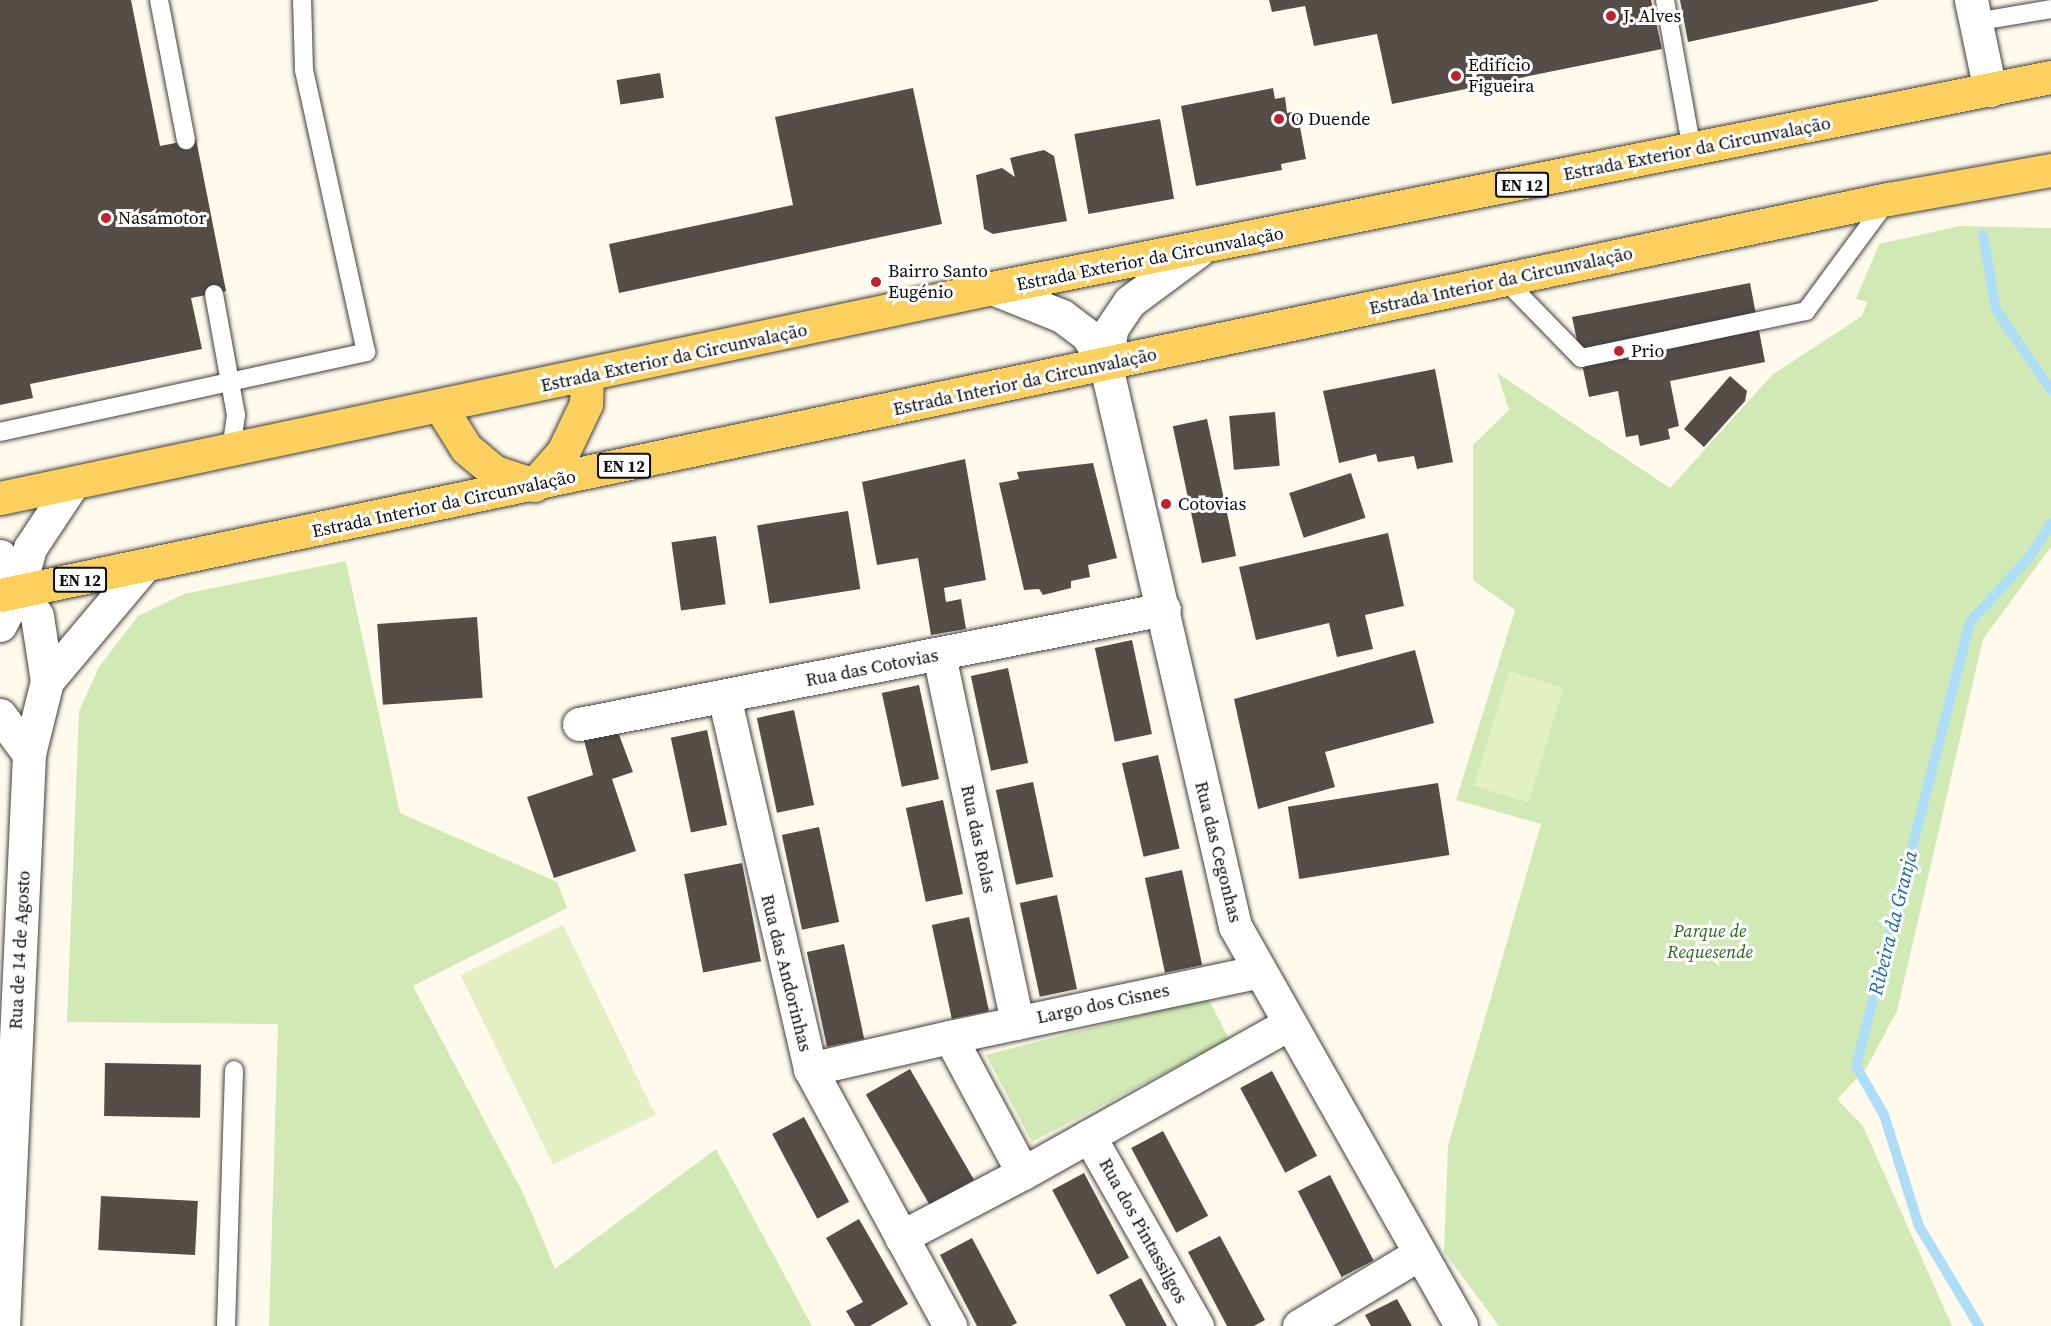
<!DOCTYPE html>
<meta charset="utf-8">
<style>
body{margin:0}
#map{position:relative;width:2051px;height:1326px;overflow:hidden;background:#fffaeb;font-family:"Source Serif 4",serif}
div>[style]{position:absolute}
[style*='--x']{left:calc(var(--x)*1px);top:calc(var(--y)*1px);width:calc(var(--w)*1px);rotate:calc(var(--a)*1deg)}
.green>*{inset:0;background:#d1e9b4}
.pitch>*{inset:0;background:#e3f0c6;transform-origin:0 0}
.stream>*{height:10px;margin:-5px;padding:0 5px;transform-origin:5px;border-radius:5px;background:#aedef7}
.building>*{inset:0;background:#554d48;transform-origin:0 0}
.roads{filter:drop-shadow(0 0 2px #3f3f3f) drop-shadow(0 0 2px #3f3f3f)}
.service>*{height:18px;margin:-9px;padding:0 9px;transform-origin:9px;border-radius:9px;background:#fff}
.minor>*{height:33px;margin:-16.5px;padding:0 16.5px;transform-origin:16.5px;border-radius:16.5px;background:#fff}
.primary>*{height:33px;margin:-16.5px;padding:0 16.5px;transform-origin:16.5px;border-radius:16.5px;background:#fbd05e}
.dots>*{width:16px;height:16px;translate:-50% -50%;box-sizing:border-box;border:3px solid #fff;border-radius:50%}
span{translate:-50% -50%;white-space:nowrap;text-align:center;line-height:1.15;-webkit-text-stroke:6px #fff;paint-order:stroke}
.shield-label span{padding:2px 4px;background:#fff;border:2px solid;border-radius:4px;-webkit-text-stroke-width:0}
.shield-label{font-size:16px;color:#0c0c0c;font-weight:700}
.poi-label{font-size:18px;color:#0c0c0c}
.left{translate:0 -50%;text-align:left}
.street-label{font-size:18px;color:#0c0c0c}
.park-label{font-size:18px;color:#2d641b;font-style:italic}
.water-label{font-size:20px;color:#13669f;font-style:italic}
</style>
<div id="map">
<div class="green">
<div style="clip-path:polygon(1960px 226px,2051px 228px,2051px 547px,1983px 639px,1897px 1011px,1866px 1069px,1837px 1099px,1863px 1126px,1952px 1326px,1499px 1326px,1444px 1252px,1448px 1146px,1541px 824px,1456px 800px,1515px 610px,1473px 580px,1473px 445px,1509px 410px,1497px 373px,1670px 488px,1772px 375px,1862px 316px,1867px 302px,1856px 299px,1879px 244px)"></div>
<div style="clip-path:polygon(346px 561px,400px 813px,557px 882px,567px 908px,413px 986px,524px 1195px,555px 1269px,716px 1149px,812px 1326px,269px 1326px,278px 1024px,67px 1022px,79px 711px,99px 667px,138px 616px,184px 594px)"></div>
<div style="clip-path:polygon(1208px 998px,1229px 1039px,1032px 1142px,986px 1055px)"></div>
</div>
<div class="pitch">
<div style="left:1509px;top:671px;width:57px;height:120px;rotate:17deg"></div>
<div style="left:563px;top:925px;width:211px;height:114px;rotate:64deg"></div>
</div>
<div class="stream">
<div style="--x:1983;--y:235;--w:76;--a:80.2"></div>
<div style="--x:1996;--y:310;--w:97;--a:55.5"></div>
<div style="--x:1979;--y:1326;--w:117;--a:-121"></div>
<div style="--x:1919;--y:1226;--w:116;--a:-107.5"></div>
<div style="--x:1884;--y:1115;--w:56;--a:-119.7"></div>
<div style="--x:1856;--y:1066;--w:458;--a:-75.6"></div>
<div style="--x:1970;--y:622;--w:86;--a:-47.4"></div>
<div style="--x:2028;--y:559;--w:42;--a:-56.7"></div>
</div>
<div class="building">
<div style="clip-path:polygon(0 0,131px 0,160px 146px,196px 139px,226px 291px,191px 298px,202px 349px,30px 384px,33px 398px,0 405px)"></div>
<div style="clip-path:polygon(1269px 0,1651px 0,1662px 49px,1392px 104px,1377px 34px,1314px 46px,1305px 6px,1272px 12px)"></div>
<div style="clip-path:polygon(1680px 0,1878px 0,1878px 1px,1688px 42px)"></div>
<div style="left:660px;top:73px;width:25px;height:44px;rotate:81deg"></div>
<div style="clip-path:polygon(913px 88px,942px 224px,619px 293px,609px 244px,793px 205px,775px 117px)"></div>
<div style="clip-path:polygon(1273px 88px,1275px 99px,1285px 97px,1287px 113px,1297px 111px,1306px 159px,1281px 164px,1282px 170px,1196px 186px,1181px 106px)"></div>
<div style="left:1160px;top:119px;width:81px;height:87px;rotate:80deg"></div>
<div style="clip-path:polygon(1044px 150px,1054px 156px,1067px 221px,993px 234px,984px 229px,976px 175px,1002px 168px,1015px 177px,1010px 158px)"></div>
<div style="clip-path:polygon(1750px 283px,1765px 362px,1670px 381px,1679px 426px,1668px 429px,1670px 439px,1640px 446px,1638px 435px,1626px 437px,1618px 391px,1589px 397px,1572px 317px)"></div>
<div style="clip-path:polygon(1435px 369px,1453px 462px,1417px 469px,1414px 456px,1378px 462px,1376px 454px,1339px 463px,1323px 391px)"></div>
<div style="clip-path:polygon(1730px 376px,1747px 391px,1745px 401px,1704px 447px,1684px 429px)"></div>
<div style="left:1275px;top:412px;width:54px;height:46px;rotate:85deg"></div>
<div style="left:1207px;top:419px;width:140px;height:35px;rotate:78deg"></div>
<div style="clip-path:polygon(965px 459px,986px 580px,944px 588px,946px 602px,961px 599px,966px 629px,931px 635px,918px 558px,877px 565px,862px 482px)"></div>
<div style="clip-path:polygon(1093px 463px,1117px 558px,1088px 565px,1090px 577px,1071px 581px,1071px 588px,1043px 595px,1039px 589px,1024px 590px,999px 483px,1019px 479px,1017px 472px)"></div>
<div style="left:1351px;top:473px;width:47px;height:65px;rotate:72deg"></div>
<div style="left:848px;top:511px;width:79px;height:92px;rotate:81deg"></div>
<div style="clip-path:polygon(1388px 533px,1404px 606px,1365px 615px,1373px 649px,1337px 657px,1329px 623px,1256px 640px,1239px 567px)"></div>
<div style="left:716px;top:536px;width:69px;height:45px;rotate:82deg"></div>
<div style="left:477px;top:617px;width:81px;height:100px;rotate:86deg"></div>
<div style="left:1132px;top:640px;width:96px;height:38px;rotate:78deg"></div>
<div style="clip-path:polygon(1415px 650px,1434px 723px,1325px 752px,1335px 787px,1258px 809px,1234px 699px)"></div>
<div style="left:1008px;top:668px;width:97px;height:38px;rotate:78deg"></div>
<div style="left:919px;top:685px;width:96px;height:38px;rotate:78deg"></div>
<div style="left:794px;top:710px;width:97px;height:38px;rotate:78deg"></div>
<div style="left:707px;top:730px;width:97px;height:37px;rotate:78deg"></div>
<div style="clip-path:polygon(618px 732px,633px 772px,612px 779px,636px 851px,554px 878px,527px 797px,593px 775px,584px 740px)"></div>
<div style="left:1158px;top:755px;width:96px;height:37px;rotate:77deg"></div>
<div style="left:1033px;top:782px;width:97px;height:38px;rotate:78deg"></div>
<div style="left:1438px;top:783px;width:73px;height:152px;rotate:81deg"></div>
<div style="left:943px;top:800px;width:96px;height:38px;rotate:78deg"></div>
<div style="left:819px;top:827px;width:97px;height:38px;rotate:78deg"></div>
<div style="left:742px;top:863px;width:100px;height:59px;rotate:79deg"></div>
<div style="left:1182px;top:870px;width:97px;height:38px;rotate:78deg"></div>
<div style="left:1057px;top:895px;width:96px;height:38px;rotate:78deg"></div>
<div style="left:969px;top:917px;width:96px;height:38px;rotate:78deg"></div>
<div style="left:844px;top:944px;width:97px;height:38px;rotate:78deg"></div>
<div style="left:105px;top:1063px;width:96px;height:53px;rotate:1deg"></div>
<div style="left:910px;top:1069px;width:128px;height:51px;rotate:60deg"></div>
<div style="left:1272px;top:1071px;width:96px;height:36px;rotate:62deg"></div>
<div style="left:804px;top:1117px;width:96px;height:36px;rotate:62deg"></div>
<div style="left:1163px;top:1131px;width:96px;height:36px;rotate:62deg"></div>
<div style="left:1084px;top:1173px;width:96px;height:36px;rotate:62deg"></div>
<div style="left:1330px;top:1175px;width:96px;height:36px;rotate:63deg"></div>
<div style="left:101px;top:1196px;width:97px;height:54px;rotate:3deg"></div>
<div style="clip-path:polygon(859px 1219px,908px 1304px,870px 1326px,855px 1326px,846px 1311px,863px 1302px,826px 1238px)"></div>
<div style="clip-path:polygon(1220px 1236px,1265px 1320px,1254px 1326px,1227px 1326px,1188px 1252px)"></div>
<div style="clip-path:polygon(972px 1238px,1017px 1323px,1011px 1326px,977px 1326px,940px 1255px)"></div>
<div style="clip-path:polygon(1141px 1278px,1167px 1326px,1126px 1326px,1109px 1295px)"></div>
<div style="clip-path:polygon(1397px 1299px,1412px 1326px,1371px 1326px,1365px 1315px)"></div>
</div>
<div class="roads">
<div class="service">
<div style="--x:159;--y:0;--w:143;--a:79.1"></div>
<div style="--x:1665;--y:0;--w:152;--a:79.8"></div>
<div style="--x:1975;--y:22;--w:77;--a:-9.7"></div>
<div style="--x:1505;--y:280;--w:109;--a:45.7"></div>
<div style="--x:1581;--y:358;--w:230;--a:-11.8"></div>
<div style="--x:1806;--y:311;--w:137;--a:-53.6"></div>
<div style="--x:214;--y:294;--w:123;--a:79.7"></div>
<div style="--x:236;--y:415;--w:34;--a:98"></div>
<div style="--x:0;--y:432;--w:375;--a:-12.3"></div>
<div style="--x:366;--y:352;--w:289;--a:-102.4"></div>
<div style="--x:304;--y:70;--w:70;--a:-91.6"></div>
<div style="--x:226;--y:1326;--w:256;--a:-88.2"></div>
</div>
<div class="minor">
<div style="--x:1971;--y:0;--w:92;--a:78.1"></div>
<div style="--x:992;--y:288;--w:75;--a:21.8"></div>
<div style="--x:1062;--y:316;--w:31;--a:37"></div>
<div style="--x:1087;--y:335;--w:36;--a:58"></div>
<div style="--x:1106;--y:366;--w:575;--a:77.03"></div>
<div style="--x:1235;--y:926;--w:459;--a:60.5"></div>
<div style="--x:1106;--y:366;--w:37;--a:-82"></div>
<div style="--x:1111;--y:329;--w:32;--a:-56"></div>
<div style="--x:1129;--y:302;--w:86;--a:-36.5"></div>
<div style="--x:0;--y:556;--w:70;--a:58.3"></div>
<div style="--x:37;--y:616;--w:66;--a:81.3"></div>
<div style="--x:47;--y:681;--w:75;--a:103.9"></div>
<div style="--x:29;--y:754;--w:573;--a:92.6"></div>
<div style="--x:0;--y:625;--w:38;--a:-62"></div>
<div style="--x:18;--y:591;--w:45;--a:-74.4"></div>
<div style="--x:30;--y:548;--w:78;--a:-56.5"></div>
<div style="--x:939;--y:655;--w:376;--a:78"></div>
<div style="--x:47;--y:681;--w:148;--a:-49.9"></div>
<div style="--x:724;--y:696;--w:383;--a:77"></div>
<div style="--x:810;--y:1069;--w:293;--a:61.4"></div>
<div style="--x:0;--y:715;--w:49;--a:53.4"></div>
<div style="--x:579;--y:724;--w:596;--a:-11.12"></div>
<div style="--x:950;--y:1037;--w:314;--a:-12"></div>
<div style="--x:810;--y:1069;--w:144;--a:-12.9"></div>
<div style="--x:950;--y:1037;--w:154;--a:61.8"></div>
<div style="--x:1023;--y:1173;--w:138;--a:152.3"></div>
<div style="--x:1089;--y:1136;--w:219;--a:60.4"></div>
<div style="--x:1023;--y:1173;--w:304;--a:-29.3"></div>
<div style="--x:1299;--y:1326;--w:140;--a:-31"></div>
</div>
<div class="primary">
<div style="--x:440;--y:406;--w:49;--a:58.2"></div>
<div style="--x:466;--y:448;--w:38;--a:40"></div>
<div style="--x:495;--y:472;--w:41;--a:18.4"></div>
<div style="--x:534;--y:485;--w:44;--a:-48.7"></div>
<div style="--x:563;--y:452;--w:53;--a:-64.4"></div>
<div style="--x:586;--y:404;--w:26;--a:-88"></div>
<div style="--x:0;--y:498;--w:1014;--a:-11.95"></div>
<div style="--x:992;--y:288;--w:1080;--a:-11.27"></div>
<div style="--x:0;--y:595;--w:1929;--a:-11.85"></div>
<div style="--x:1888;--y:199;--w:166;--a:-10.1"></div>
</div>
</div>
<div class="dots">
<div style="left:1611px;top:16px;background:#be222e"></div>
<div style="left:1456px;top:76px;background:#be222e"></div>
<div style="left:1279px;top:119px;background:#be222e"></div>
<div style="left:106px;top:218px;background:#be222e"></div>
<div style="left:876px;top:282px;background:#be222e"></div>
<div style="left:1619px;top:351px;background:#be222e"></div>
<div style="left:1166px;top:504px;background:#be222e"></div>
</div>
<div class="shield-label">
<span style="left:1522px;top:185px">EN 12</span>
<span style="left:624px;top:466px">EN 12</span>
<span style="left:80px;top:580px">EN 12</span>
</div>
<div class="poi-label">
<span class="left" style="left:1623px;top:16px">J. Alves</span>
<span class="left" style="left:1468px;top:76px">Edifício<br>Figueira</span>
<span class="left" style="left:1291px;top:119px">O Duende</span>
<span class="left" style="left:118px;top:218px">Nasamotor</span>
<span class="left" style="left:888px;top:282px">Bairro Santo<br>Eugénio</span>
<span class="left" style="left:1631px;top:351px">Prio</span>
<span class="left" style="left:1178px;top:504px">Cotovias</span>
</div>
<div class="street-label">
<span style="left:1697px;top:149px;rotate:-11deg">Estrada Exterior da Circunvalação</span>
<span style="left:1150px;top:259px;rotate:-11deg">Estrada Exterior da Circunvalação</span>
<span style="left:1501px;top:281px;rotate:-12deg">Estrada Interior da Circunvalação</span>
<span style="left:674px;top:358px;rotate:-12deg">Estrada Exterior da Circunvalação</span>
<span style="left:1025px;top:382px;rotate:-12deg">Estrada Interior da Circunvalação</span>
<span style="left:444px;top:504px;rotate:-12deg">Estrada Interior da Circunvalação</span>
<span style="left:872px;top:668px;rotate:-11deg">Rua das Cotovias</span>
<span style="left:978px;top:839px;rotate:78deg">Rua das Rolas</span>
<span style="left:1218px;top:852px;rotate:76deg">Rua das Cegonhas</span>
<span style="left:20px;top:950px;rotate:-87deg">Rua de 14 de Agosto</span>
<span style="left:786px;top:973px;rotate:76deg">Rua das Andorinhas</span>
<span style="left:1103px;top:1004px;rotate:-12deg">Largo dos Cisnes</span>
<span style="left:1143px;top:1231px;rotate:61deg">Rua dos Pintassilgos</span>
</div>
<div class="park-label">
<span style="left:1710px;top:942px">Parque de<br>Requesende</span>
</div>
<div class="water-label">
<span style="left:1893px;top:923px;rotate:-76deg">Ribeira da Granja</span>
</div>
</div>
